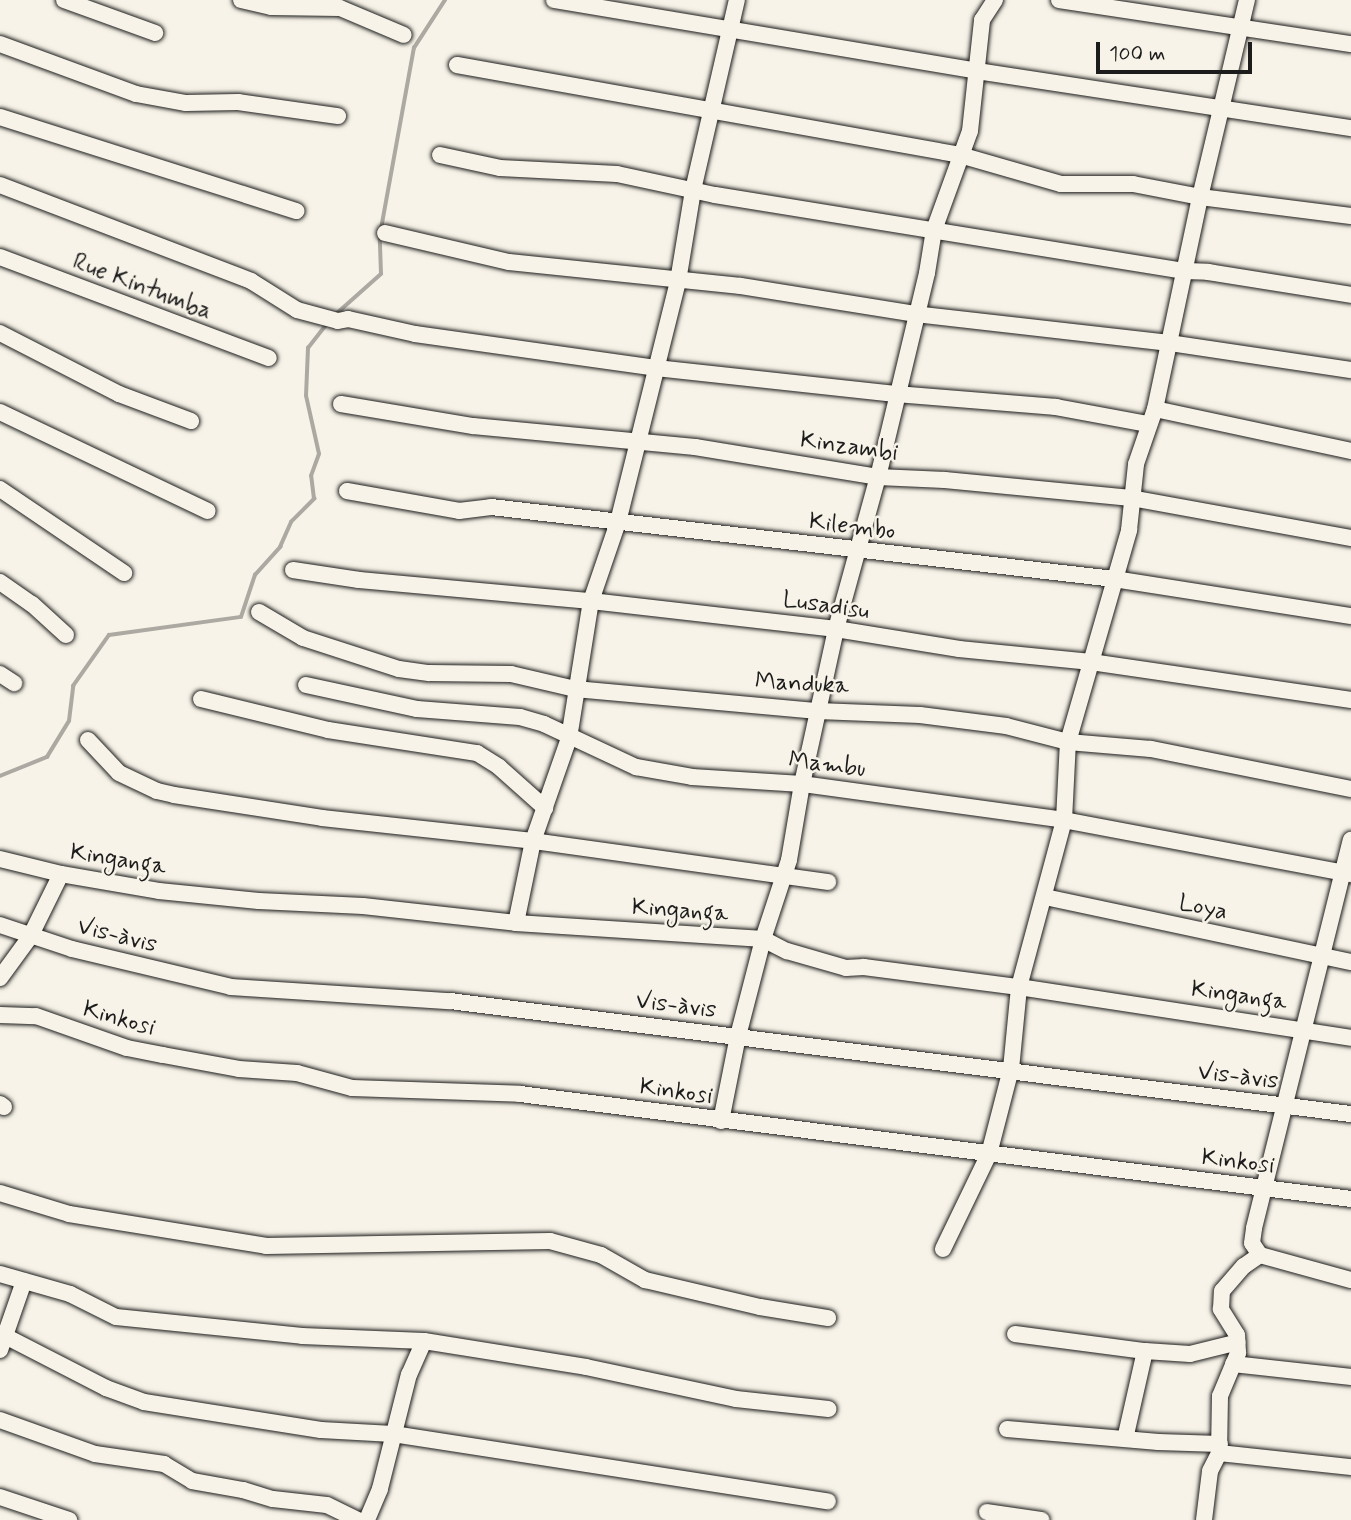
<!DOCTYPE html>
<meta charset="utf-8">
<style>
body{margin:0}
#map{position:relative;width:1351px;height:1520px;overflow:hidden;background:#f7f3e8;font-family:Mynerve,sans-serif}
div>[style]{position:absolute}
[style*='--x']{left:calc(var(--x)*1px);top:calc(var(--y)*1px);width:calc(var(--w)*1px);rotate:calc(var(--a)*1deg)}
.stream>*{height:3.5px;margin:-1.75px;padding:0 1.75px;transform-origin:1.75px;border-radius:1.75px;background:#aca9a2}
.roads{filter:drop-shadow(0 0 2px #1c1c1c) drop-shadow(0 0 2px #1c1c1c)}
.minor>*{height:16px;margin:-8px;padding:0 8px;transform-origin:8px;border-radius:8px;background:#f7f3e8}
span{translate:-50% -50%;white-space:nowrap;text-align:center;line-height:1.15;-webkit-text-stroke:5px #f7f3e8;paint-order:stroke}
.street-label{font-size:24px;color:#1c1c1c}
.scale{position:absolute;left:1096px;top:42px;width:156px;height:32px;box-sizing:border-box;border:4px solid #1c1c1c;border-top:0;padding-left:9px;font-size:21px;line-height:24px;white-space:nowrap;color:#1c1c1c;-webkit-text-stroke:5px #f7f3e8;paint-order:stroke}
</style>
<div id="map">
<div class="stream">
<div style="--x:381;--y:229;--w:184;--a:-79.7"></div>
<div style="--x:414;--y:48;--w:57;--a:-57.1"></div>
<div style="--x:336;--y:314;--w:60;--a:-41.6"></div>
<div style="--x:381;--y:274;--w:37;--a:-92"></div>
<div style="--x:0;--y:776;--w:51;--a:-22"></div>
<div style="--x:47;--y:757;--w:42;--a:-58.6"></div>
<div style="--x:69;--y:721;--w:35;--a:-83"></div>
<div style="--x:73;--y:686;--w:62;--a:-54.8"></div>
<div style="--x:109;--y:635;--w:133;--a:-7.8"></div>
<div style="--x:241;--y:617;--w:44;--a:-71.6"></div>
<div style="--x:255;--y:575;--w:38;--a:-48"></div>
<div style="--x:280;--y:547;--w:27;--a:-66"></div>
<div style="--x:291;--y:522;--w:33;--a:-45"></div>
<div style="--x:314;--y:499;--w:23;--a:-97"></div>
<div style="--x:311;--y:476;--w:23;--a:-70"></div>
<div style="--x:319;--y:454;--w:59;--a:-102.6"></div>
<div style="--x:306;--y:396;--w:48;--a:-87.6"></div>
<div style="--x:308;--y:348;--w:29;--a:-52"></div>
</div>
<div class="roads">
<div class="minor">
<div style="--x:64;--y:0;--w:97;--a:19.9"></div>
<div style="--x:241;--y:0;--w:31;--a:13"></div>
<div style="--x:271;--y:7;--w:69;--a:0.8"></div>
<div style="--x:340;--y:8;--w:69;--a:22.9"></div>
<div style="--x:554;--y:0;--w:429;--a:9.5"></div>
<div style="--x:977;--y:71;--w:378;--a:8.7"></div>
<div style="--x:1059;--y:0;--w:295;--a:8.6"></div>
<div style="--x:0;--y:44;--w:145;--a:20.2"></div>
<div style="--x:136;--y:94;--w:51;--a:10.2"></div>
<div style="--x:186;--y:103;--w:52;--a:-1.1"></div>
<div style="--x:238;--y:102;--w:101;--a:8"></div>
<div style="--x:457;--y:65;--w:511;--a:10.14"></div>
<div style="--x:960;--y:155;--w:105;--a:16"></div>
<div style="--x:1061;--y:184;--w:72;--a:0"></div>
<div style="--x:1133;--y:184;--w:68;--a:11"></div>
<div style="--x:1200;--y:197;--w:152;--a:7.2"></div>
<div style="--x:0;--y:117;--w:311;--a:17.6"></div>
<div style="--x:440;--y:155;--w:61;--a:12.2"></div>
<div style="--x:500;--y:168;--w:117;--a:2.9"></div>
<div style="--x:617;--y:174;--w:100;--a:12.1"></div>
<div style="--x:715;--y:195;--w:476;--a:9.2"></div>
<div style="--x:1185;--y:271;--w:23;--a:2"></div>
<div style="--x:1208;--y:272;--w:145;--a:9.1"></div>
<div style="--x:0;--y:185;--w:269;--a:20.9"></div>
<div style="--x:251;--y:281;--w:54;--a:32.2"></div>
<div style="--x:297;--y:310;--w:42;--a:15"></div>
<div style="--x:338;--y:321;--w:10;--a:-11"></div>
<div style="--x:348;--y:319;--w:69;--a:12.6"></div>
<div style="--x:415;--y:334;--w:243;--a:8"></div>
<div style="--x:656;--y:368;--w:241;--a:6.2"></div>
<div style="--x:896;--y:394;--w:161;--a:4.6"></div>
<div style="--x:1056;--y:407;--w:94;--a:10.5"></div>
<div style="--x:385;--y:233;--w:127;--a:13.2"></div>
<div style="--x:509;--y:262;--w:233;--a:5.9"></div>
<div style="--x:741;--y:286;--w:176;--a:9.1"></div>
<div style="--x:915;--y:314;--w:257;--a:6.5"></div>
<div style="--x:1170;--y:343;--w:183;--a:8.5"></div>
<div style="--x:0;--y:257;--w:287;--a:20.6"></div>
<div style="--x:0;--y:333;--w:134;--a:27.1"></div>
<div style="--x:119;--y:394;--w:77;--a:20.6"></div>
<div style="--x:341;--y:404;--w:134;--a:9.5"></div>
<div style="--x:473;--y:426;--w:223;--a:5.4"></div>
<div style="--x:695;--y:447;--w:185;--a:9.3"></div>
<div style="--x:878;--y:477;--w:67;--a:2.6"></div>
<div style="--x:945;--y:480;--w:187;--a:5.5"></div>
<div style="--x:1131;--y:498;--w:224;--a:10.3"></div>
<div style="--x:1155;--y:409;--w:200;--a:12.1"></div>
<div style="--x:0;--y:412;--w:230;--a:25.5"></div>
<div style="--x:0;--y:489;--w:150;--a:34.1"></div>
<div style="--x:347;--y:491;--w:114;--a:10.1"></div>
<div style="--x:459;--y:511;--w:32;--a:-7"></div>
<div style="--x:491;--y:507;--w:627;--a:6.59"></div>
<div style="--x:1114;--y:579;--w:240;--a:8.9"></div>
<div style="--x:293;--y:570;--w:67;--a:8.6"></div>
<div style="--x:359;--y:580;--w:233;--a:5.2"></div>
<div style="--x:591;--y:601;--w:247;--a:6.5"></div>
<div style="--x:836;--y:629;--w:125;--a:9.2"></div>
<div style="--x:959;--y:649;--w:133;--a:5.6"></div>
<div style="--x:1091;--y:662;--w:263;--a:8.3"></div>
<div style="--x:0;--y:582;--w:39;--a:35"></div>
<div style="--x:32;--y:604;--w:46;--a:42.4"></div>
<div style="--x:259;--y:612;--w:51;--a:30.6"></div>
<div style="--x:303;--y:638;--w:101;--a:17.9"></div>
<div style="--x:399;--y:669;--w:30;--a:8"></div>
<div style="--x:429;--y:673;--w:82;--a:0.7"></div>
<div style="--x:511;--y:674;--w:66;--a:13.2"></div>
<div style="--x:575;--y:689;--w:244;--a:5.2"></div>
<div style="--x:818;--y:711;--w:102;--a:2.2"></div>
<div style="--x:920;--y:715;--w:87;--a:7.3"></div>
<div style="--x:1006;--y:726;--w:64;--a:14.5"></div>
<div style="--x:1068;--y:742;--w:83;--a:4.8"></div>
<div style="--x:1151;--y:749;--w:204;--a:11.3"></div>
<div style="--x:0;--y:674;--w:17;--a:33"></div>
<div style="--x:306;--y:685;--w:114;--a:12.2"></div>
<div style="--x:417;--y:709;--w:103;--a:4.4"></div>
<div style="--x:520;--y:717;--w:25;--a:16"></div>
<div style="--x:544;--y:724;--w:102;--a:25.1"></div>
<div style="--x:636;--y:767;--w:57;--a:10.1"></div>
<div style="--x:692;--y:777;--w:110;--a:3.6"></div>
<div style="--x:802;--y:784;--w:264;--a:7.8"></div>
<div style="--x:1064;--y:820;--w:292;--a:10.7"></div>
<div style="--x:201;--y:699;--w:131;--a:13.7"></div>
<div style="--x:328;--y:730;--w:151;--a:8.8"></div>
<div style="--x:477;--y:753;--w:26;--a:32"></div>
<div style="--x:499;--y:767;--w:62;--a:41.7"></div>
<div style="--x:88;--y:740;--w:45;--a:46.8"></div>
<div style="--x:119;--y:773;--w:42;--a:25.3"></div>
<div style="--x:157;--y:791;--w:17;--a:13"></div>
<div style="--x:174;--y:795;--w:150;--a:8.8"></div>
<div style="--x:322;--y:818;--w:212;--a:6.2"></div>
<div style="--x:533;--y:841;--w:298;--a:7.9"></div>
<div style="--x:0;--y:859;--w:63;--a:13.8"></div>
<div style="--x:61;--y:874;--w:99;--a:9.8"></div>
<div style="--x:159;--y:891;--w:100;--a:5.7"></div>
<div style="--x:259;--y:901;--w:104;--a:2.8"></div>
<div style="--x:363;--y:906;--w:154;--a:6.3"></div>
<div style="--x:516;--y:923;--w:248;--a:3.7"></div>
<div style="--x:763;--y:939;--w:27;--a:27"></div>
<div style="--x:787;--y:951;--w:61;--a:16.1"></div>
<div style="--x:846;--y:968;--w:18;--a:-3"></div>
<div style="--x:864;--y:967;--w:156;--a:7.4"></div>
<div style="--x:1019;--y:987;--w:336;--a:8.7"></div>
<div style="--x:1045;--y:897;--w:313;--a:12"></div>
<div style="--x:516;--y:923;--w:84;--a:-78.3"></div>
<div style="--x:533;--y:841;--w:109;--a:-70.7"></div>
<div style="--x:569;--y:738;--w:139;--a:-80.9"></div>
<div style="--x:591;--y:601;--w:83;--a:-71.1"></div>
<div style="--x:618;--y:522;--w:248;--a:-76"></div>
<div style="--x:678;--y:281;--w:92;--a:-80.6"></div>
<div style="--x:693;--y:190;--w:195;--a:-77"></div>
<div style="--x:0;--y:925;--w:76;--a:18.4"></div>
<div style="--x:72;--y:949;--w:163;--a:13.4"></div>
<div style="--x:231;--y:987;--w:219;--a:3.7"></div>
<div style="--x:450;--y:1001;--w:908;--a:7.15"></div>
<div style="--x:0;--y:978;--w:51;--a:-53.8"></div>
<div style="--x:30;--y:937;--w:70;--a:-63.8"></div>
<div style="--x:0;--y:1015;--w:36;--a:2"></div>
<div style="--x:36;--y:1016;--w:96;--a:19.4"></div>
<div style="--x:127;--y:1048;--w:37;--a:11"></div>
<div style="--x:163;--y:1055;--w:77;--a:10.4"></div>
<div style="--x:239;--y:1069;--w:58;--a:3.9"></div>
<div style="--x:297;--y:1073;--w:57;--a:15.3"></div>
<div style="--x:352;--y:1088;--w:168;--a:2"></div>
<div style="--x:520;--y:1094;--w:838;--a:7.2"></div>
<div style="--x:0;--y:1104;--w:5;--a:37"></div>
<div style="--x:721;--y:1121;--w:87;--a:-78.7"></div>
<div style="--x:738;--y:1036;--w:100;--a:-75.5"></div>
<div style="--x:763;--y:939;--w:83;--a:-71.8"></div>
<div style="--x:789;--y:860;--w:77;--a:-80.3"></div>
<div style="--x:802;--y:784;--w:159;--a:-77.6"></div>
<div style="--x:836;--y:629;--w:158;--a:-74.6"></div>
<div style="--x:878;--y:477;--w:210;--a:-76.5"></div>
<div style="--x:927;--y:273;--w:44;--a:-80.8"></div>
<div style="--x:934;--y:230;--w:105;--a:-70"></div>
<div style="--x:970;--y:131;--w:112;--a:-83.8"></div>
<div style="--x:982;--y:20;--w:24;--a:-57"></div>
<div style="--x:0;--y:1193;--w:72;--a:16.9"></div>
<div style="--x:69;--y:1214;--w:200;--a:9.2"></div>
<div style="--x:266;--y:1246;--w:284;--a:-1"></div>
<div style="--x:550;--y:1241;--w:53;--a:15.4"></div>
<div style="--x:601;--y:1255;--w:51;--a:29.6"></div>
<div style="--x:645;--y:1280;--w:118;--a:13.2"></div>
<div style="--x:760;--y:1307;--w:69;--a:9.2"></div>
<div style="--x:943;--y:1249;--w:106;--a:-64.2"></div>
<div style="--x:989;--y:1154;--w:88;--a:-75.5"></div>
<div style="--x:1011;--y:1069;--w:82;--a:-84.4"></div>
<div style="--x:1019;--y:987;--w:173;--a:-74.9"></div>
<div style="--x:1064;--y:820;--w:78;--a:-87.1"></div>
<div style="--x:1068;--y:742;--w:221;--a:-73.9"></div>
<div style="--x:1129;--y:530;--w:66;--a:-83.9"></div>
<div style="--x:1136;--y:464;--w:58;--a:-70.9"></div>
<div style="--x:1155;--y:409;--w:217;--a:-78"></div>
<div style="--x:1200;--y:197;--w:203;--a:-76.6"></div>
<div style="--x:1260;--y:1255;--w:14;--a:-124"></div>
<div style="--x:1252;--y:1243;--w:15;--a:-82"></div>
<div style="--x:1254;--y:1228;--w:400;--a:-76"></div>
<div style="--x:1260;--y:1255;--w:94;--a:15.4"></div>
<div style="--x:0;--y:1274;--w:73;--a:15.9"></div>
<div style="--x:70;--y:1294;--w:51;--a:26.6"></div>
<div style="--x:116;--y:1317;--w:187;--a:5.8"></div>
<div style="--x:302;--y:1336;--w:122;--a:2.3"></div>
<div style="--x:424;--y:1341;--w:36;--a:114"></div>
<div style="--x:409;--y:1374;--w:119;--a:104.2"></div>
<div style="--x:380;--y:1489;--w:34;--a:113"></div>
<div style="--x:1015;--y:1334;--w:131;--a:7.5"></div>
<div style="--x:1145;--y:1351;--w:90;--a:102.8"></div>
<div style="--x:5;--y:1336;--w:114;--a:27.2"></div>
<div style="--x:106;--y:1388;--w:40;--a:20.2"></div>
<div style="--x:144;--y:1402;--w:179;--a:9"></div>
<div style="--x:321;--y:1430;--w:72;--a:3.2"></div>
<div style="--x:393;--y:1434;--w:440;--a:8.8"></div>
<div style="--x:424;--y:1341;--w:164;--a:9.1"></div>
<div style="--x:586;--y:1367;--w:153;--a:12"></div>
<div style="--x:736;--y:1399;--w:93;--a:6.2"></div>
<div style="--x:0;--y:1350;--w:73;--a:-70.8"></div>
<div style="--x:1145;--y:1351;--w:45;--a:3.8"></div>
<div style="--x:1190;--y:1354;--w:49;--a:-14"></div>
<div style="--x:1233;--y:1364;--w:119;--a:6.3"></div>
<div style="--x:0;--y:1420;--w:101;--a:19.7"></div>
<div style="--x:95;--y:1454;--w:70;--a:8.2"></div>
<div style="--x:164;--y:1464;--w:33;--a:31"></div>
<div style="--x:192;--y:1481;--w:52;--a:10"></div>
<div style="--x:243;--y:1490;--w:31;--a:17"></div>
<div style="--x:273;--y:1499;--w:54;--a:6.3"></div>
<div style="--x:327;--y:1505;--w:34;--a:26"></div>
<div style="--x:1007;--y:1429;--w:152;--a:4.9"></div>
<div style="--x:1158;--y:1442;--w:62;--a:1.8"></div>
<div style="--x:1219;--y:1453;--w:133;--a:6.1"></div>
<div style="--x:0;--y:1497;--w:73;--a:18.4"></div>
<div style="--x:987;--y:1512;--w:55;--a:8.4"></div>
<div style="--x:1204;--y:1520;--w:49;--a:-83"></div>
<div style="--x:1210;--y:1471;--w:20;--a:-63"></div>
<div style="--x:1219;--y:1453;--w:57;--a:-89"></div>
<div style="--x:1220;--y:1396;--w:47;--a:-67.3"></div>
<div style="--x:1238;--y:1353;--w:18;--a:-93"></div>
<div style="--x:1237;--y:1335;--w:31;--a:-122"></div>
<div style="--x:1221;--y:1309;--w:18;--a:-87"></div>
<div style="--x:1222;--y:1291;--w:33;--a:-49"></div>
<div style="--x:1244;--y:1266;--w:19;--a:-35"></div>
</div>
</div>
<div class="street-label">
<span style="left:142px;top:287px;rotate:21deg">Rue Kintumba</span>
<span style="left:849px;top:447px;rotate:8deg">Kinzambi</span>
<span style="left:852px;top:527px;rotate:7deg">Kilembo</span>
<span style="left:826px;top:606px;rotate:8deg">Lusadisu</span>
<span style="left:802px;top:684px;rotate:3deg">Manduka</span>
<span style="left:827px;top:765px;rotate:7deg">Mambu</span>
<span style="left:118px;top:860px;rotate:9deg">Kinganga</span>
<span style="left:1203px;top:908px;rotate:12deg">Loya</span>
<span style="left:680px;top:911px;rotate:4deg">Kinganga</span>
<span style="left:117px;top:936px;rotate:14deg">Vis-àvis</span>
<span style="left:1239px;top:996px;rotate:8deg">Kinganga</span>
<span style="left:676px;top:1006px;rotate:7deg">Vis-àvis</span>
<span style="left:119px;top:1019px;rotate:16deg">Kinkosi</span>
<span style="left:1238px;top:1077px;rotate:7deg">Vis-àvis</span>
<span style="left:676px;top:1092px;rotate:8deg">Kinkosi</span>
<span style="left:1238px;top:1162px;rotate:7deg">Kinkosi</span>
</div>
<div class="scale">100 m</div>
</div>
